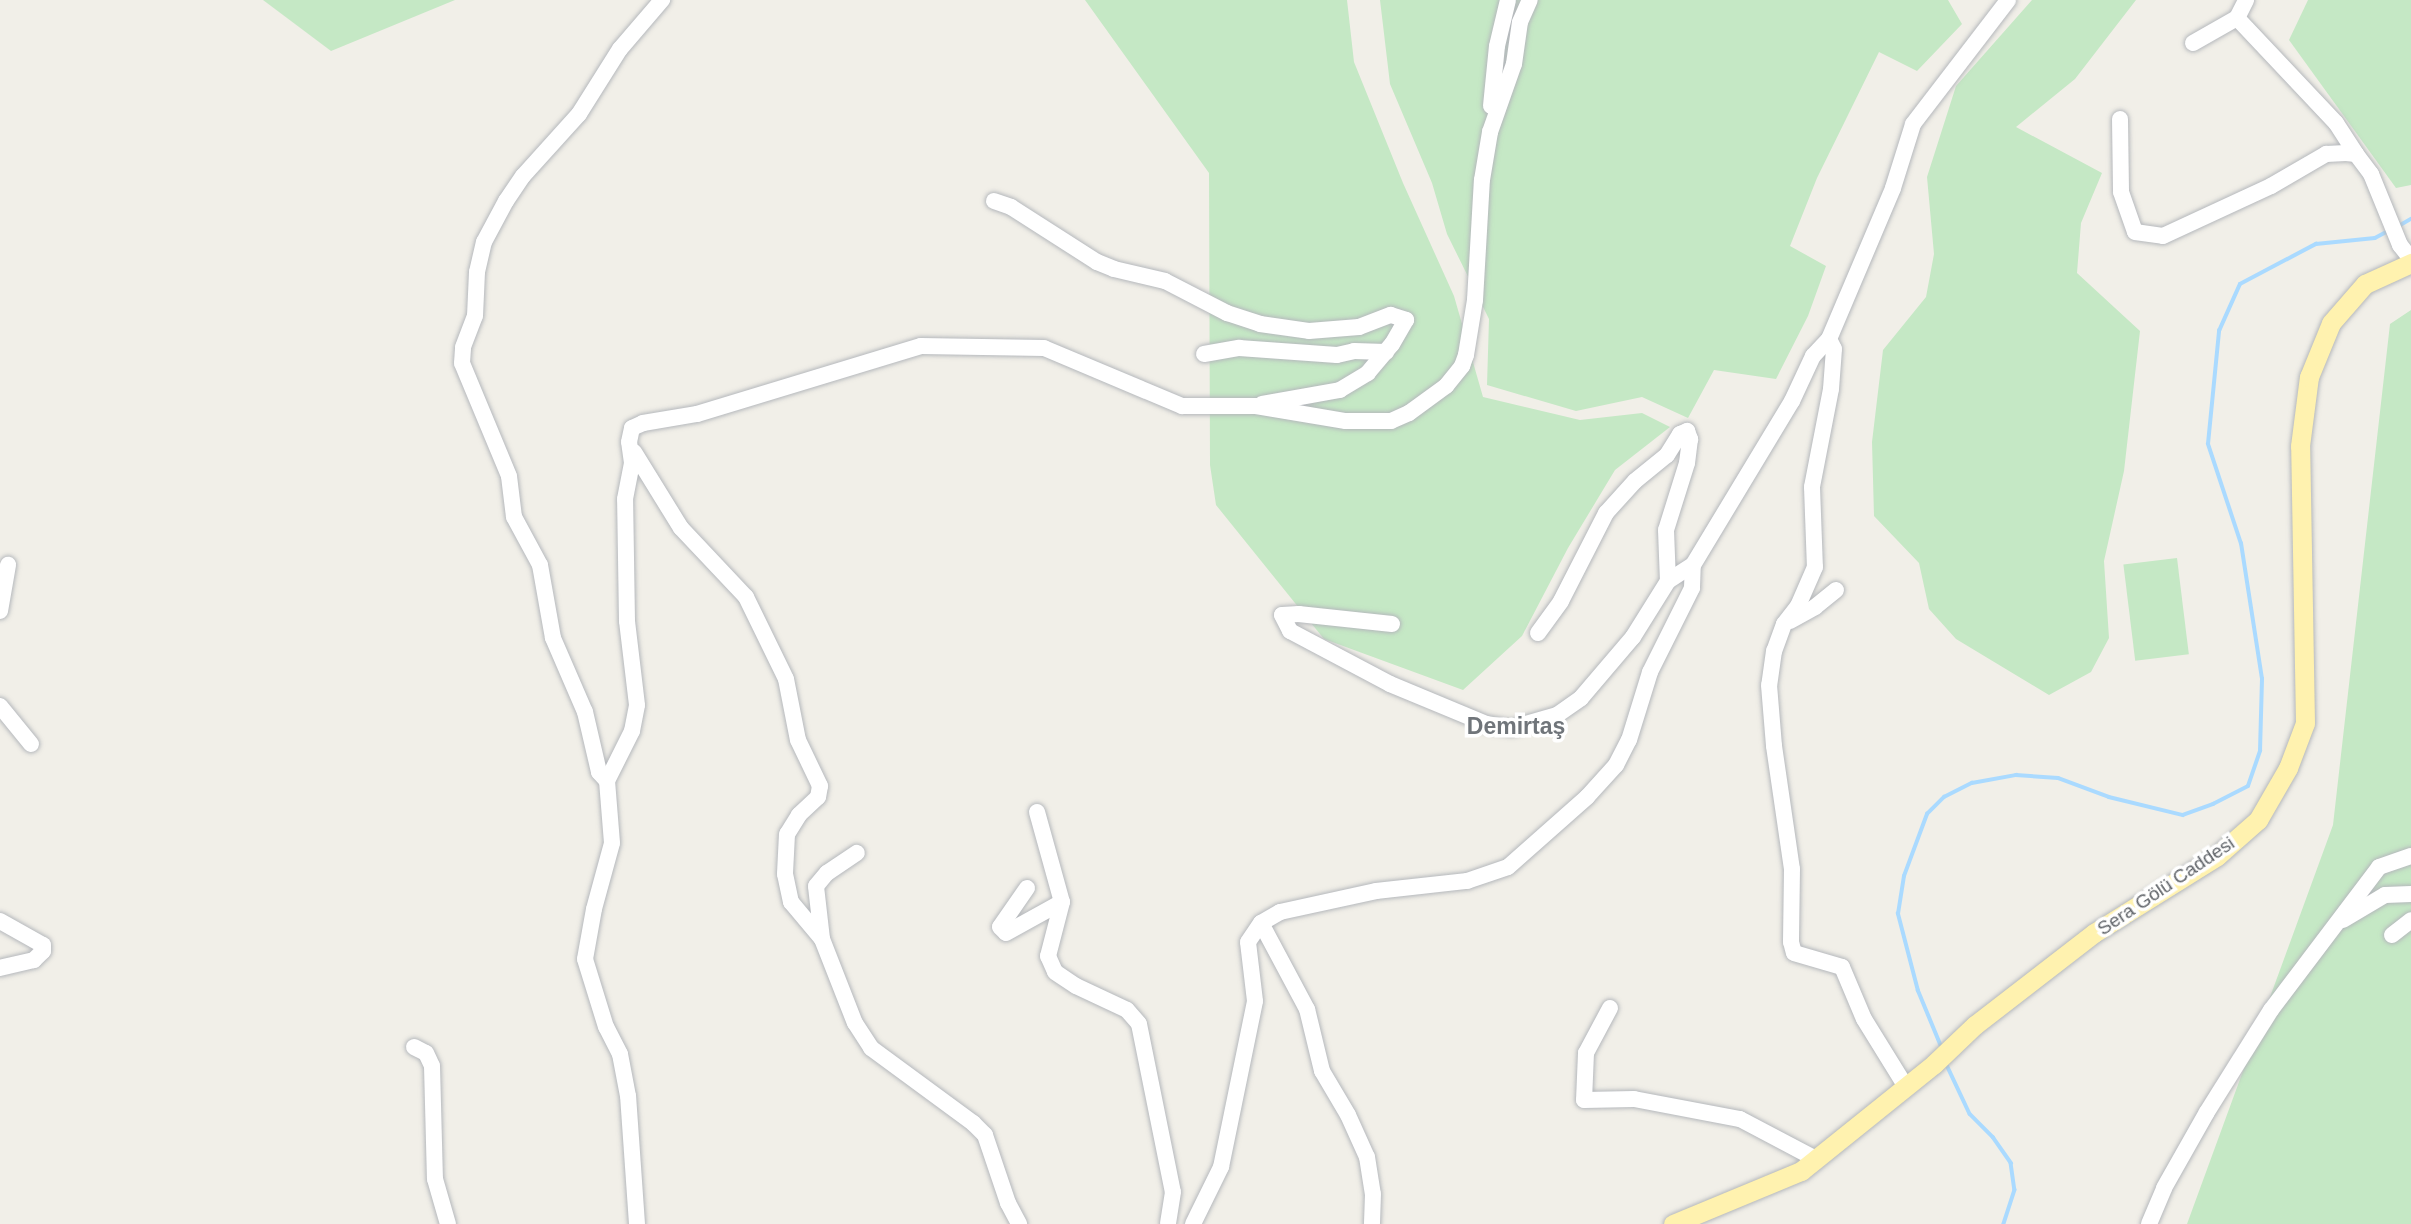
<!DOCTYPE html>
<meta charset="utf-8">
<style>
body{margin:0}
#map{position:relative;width:2411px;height:1224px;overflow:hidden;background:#f1efe8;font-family:Helvetica,sans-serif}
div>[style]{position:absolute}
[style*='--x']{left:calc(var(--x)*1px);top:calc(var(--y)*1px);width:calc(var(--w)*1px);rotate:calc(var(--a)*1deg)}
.green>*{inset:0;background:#c5e8c5;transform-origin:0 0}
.stream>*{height:3.5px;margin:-1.75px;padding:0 1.75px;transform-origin:1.75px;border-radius:1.75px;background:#aadaff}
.roads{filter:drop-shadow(0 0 2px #b5b8bc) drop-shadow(0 0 2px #b5b8bc)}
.minor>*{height:16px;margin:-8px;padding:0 8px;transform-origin:8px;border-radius:8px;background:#fff}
.major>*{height:19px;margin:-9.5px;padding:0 9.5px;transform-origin:9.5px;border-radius:9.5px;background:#fff2af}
span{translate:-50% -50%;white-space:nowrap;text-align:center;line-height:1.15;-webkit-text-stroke:7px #fff;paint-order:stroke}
.street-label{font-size:19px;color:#5f6368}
.quarter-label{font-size:23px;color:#70757a;font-weight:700}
</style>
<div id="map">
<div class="green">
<div style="clip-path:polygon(263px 0,455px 0,331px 51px)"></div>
<div style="clip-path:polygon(1085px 0,1347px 0,1354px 62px,1403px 183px,1454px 296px,1483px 397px,1580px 420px,1642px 413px,1670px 427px,1615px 470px,1568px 548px,1522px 636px,1463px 690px,1324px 639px,1216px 505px,1210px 465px,1209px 173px)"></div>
<div style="clip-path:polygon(1380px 0,1948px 0,1962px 24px,1917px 71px,1879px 52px,1817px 178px,1790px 246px,1826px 266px,1808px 316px,1776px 379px,1714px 370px,1688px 418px,1642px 397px,1576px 411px,1487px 385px,1489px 319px,1447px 234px,1432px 183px,1390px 84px)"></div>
<div style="clip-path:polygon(2032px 0,2136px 0,2075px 79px,2016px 127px,2102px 173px,2081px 223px,2077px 273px,2140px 331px,2124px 471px,2104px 561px,2109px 638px,2091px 672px,2049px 695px,1956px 639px,1929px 609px,1919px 563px,1874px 516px,1872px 442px,1883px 350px,1926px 297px,1934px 254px,1927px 177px,1956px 86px)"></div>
<div style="clip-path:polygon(2308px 0,2411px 0,2411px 185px,2396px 188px,2289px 40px)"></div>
<div style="clip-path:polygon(2411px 310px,2411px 1224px,2187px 1224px,2333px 825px,2390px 324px)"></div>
<div style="left:2177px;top:558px;width:97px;height:54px;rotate:83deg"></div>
</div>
<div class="stream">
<div style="--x:2397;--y:227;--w:16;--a:-30"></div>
<div style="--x:1942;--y:1049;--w:63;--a:-112.5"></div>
<div style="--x:1918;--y:991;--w:80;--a:-104.6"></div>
<div style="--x:1898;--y:914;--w:38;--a:-81"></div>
<div style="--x:1904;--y:876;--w:66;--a:-69.6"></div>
<div style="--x:1927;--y:814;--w:24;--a:-45"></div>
<div style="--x:1944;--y:797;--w:31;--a:-27"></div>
<div style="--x:1972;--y:783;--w:45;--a:-10.3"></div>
<div style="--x:2016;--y:775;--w:42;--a:4.1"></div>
<div style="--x:2058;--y:778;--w:54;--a:20.4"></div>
<div style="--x:2109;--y:797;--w:76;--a:13.7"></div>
<div style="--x:2183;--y:815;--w:32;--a:-20"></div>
<div style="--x:2213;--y:804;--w:39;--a:-27"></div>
<div style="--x:2248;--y:786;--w:37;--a:-71"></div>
<div style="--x:2260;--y:751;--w:72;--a:-88.4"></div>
<div style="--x:2262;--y:679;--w:137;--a:-98.8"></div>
<div style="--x:2241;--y:544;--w:105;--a:-108.3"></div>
<div style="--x:2208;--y:444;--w:114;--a:-84.4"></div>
<div style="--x:2219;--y:331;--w:51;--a:-65.9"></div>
<div style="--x:2240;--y:284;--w:86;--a:-27.8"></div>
<div style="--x:2316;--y:244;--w:59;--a:-5.8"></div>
<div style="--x:2375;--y:238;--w:17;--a:-28"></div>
<div style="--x:1946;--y:1063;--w:56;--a:64.8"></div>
<div style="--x:1970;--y:1114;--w:33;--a:45"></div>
<div style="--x:1993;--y:1137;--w:32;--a:55"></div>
<div style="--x:2011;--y:1163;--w:27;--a:82"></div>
<div style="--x:2015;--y:1190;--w:36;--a:108"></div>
</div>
<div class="roads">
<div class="minor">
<div style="--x:2237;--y:18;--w:144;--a:46.7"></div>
<div style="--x:2336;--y:123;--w:37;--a:57"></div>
<div style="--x:2193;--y:43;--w:51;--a:-29.6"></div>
<div style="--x:2237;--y:18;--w:20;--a:-63"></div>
<div style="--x:1491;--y:106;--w:60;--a:-84.3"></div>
<div style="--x:1497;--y:46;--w:47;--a:-76.6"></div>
<div style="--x:2120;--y:119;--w:73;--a:89.2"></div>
<div style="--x:2121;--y:192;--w:42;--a:70.7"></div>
<div style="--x:2135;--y:232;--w:28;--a:8"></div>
<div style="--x:2163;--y:236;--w:119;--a:-24.8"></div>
<div style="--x:2271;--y:186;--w:64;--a:-30.2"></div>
<div style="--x:2326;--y:154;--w:20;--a:-3"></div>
<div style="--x:2346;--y:153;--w:10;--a:6"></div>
<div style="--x:2356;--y:154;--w:25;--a:53"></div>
<div style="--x:2371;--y:174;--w:77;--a:67.8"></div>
<div style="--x:2400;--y:245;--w:18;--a:52"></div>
<div style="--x:994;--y:201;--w:18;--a:19"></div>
<div style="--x:1011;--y:207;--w:102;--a:32.6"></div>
<div style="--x:1097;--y:262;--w:18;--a:22"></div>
<div style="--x:1114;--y:269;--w:52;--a:13.2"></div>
<div style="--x:1165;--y:281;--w:70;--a:27.3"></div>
<div style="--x:1227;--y:313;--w:35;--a:18"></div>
<div style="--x:1260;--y:324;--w:49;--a:8.1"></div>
<div style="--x:1309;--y:331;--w:50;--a:-4.6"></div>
<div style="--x:1359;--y:327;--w:34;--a:-21"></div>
<div style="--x:1391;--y:315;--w:16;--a:18"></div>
<div style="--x:1406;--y:320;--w:28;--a:120"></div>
<div style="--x:1392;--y:344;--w:38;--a:130"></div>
<div style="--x:1368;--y:373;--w:33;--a:149"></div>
<div style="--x:1340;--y:390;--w:79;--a:169.8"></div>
<div style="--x:1829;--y:339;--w:11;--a:63"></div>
<div style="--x:1834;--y:349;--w:40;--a:94.3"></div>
<div style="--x:1831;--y:389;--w:100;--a:101"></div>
<div style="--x:1812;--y:487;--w:80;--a:87.9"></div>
<div style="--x:1815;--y:567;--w:43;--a:113.6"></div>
<div style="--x:1798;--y:606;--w:23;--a:128"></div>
<div style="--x:1784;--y:624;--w:29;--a:110"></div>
<div style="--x:1774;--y:651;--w:34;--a:98"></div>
<div style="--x:1769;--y:685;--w:61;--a:85.3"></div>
<div style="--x:1774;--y:746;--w:124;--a:81.7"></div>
<div style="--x:1792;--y:869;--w:73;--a:90.8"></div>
<div style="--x:1791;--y:942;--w:11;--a:75"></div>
<div style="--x:1794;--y:953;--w:50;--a:16.3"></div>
<div style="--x:1842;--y:967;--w:56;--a:67.1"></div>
<div style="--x:1864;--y:1019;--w:80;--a:58.3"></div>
<div style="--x:1204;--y:354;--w:36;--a:-10"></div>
<div style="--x:1239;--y:348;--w:98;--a:4.1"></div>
<div style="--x:1337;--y:355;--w:17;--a:-13"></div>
<div style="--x:1354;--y:351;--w:32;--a:2"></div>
<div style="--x:634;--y:452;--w:89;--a:58.3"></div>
<div style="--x:681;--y:528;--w:95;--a:46.7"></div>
<div style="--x:746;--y:597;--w:91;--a:64"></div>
<div style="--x:786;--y:679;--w:62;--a:78.9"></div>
<div style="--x:798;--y:740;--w:51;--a:64.4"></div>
<div style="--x:820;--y:786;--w:11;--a:100"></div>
<div style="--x:818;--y:797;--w:26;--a:137"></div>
<div style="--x:799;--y:815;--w:22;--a:122"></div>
<div style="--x:787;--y:834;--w:40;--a:92.9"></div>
<div style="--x:785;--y:874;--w:29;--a:78"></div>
<div style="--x:791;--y:902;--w:48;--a:50"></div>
<div style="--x:822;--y:939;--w:90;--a:68.6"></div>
<div style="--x:855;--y:1023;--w:30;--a:57"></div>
<div style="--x:871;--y:1048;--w:127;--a:36.3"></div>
<div style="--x:973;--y:1123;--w:17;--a:45"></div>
<div style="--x:985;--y:1135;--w:72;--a:71.3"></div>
<div style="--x:1008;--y:1203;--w:24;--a:62"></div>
<div style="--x:0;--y:611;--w:47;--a:-80.1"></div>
<div style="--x:1790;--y:621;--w:29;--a:-29"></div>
<div style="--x:1815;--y:607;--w:27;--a:-39"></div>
<div style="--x:1392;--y:624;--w:94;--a:-173.9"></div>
<div style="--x:1299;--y:614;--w:17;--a:177"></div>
<div style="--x:1282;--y:615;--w:18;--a:63"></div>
<div style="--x:1290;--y:631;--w:113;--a:27.9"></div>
<div style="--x:1390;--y:684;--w:104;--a:22.6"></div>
<div style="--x:1486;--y:724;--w:26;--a:9"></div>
<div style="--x:1512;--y:728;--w:47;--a:-16.1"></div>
<div style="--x:1557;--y:715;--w:29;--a:-35"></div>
<div style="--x:1581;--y:698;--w:80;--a:-49.6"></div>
<div style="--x:1633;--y:637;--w:66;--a:-58"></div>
<div style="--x:1668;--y:581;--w:30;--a:-33"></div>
<div style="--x:1693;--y:565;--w:192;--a:-58.9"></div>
<div style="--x:1792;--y:401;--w:50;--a:-65"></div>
<div style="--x:1813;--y:356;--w:23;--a:-47"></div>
<div style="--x:1829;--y:339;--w:164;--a:-67"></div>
<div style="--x:1893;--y:188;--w:67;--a:-72.6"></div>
<div style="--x:1913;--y:124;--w:156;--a:-52.5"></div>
<div style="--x:1538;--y:633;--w:39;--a:-54"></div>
<div style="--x:1561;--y:601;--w:99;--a:-62.9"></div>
<div style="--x:1606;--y:513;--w:43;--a:-47.8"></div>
<div style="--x:1635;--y:481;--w:41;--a:-39.1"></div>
<div style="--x:1667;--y:455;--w:25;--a:-58"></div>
<div style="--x:1680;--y:434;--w:8;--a:-23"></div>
<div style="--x:1687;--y:431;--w:9;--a:69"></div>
<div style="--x:1690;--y:439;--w:24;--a:97"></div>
<div style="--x:1687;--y:463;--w:70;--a:107.4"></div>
<div style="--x:1666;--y:530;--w:51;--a:87.8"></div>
<div style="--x:0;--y:706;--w:49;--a:50.8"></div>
<div style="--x:607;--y:781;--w:12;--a:-132"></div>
<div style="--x:599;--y:772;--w:62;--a:-103.1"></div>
<div style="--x:585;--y:712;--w:81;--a:-113.4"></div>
<div style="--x:553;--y:638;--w:74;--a:-100.1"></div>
<div style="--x:540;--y:565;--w:55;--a:-118.4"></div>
<div style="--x:514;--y:517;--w:41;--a:-97"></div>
<div style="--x:509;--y:476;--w:122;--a:-112.6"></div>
<div style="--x:462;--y:363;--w:16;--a:-86"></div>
<div style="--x:463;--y:347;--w:33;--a:-69"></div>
<div style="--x:475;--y:316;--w:44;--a:-87.4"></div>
<div style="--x:477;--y:272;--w:31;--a:-77"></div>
<div style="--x:484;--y:242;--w:47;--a:-61.8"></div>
<div style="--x:506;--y:201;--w:30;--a:-56"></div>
<div style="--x:523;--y:176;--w:84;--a:-47.9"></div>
<div style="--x:579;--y:114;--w:77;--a:-57.8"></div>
<div style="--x:620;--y:49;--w:65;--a:-49.4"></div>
<div style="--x:1037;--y:812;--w:93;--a:74.5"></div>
<div style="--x:1062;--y:902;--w:56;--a:104.5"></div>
<div style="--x:1048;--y:956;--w:17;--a:66"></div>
<div style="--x:1055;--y:972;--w:25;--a:34"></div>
<div style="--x:1076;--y:986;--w:56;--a:25.2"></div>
<div style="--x:1127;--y:1010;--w:18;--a:49"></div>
<div style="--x:1139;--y:1024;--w:171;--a:78.6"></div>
<div style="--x:1173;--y:1192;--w:32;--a:99"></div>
<div style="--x:1027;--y:888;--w:47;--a:124.7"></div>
<div style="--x:1000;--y:927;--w:8;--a:45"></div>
<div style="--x:1006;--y:933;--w:64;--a:-29"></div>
<div style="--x:2343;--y:920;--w:49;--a:-30.8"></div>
<div style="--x:2385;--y:895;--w:26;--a:-2"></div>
<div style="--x:0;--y:921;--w:49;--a:29.2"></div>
<div style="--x:43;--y:945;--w:6;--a:90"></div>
<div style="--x:43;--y:951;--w:13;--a:135"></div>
<div style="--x:34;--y:960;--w:35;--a:167"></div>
<div style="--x:1261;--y:923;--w:98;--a:61.9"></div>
<div style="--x:1307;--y:1009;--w:64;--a:76.4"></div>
<div style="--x:1322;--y:1071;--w:51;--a:59.4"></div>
<div style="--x:1348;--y:1115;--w:46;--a:65.7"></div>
<div style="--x:1367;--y:1157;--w:37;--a:81"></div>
<div style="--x:1373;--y:1194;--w:30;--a:92"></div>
<div style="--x:2392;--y:935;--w:24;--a:-38"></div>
<div style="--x:822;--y:939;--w:53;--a:-96.5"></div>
<div style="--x:816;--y:886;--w:17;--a:-50"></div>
<div style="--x:827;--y:873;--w:36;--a:-34"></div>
<div style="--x:1610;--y:1008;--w:51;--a:118.1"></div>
<div style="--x:1586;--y:1053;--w:47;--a:92.4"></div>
<div style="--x:1584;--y:1100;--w:50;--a:-1.1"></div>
<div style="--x:1634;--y:1099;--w:108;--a:10.7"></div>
<div style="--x:1740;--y:1119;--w:86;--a:27.8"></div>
<div style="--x:414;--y:1047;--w:13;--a:27"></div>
<div style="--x:426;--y:1053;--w:14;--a:65"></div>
<div style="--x:432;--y:1066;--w:113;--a:88.5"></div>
<div style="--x:435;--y:1179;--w:47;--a:73.9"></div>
<div style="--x:637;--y:1224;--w:128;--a:-94"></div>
<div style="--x:628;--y:1096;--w:43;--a:-100.8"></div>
<div style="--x:620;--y:1054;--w:30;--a:-117"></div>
<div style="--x:606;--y:1027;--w:71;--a:-107.2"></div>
<div style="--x:585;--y:959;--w:51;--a:-79.8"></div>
<div style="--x:594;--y:909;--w:68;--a:-74.7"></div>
<div style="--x:612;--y:843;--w:62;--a:-94.6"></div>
<div style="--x:607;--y:781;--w:56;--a:-63.4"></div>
<div style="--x:632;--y:731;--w:26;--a:-79"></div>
<div style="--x:637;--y:705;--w:85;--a:-96.8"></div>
<div style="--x:627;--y:621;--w:122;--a:-90.9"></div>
<div style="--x:625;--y:499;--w:37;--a:-79"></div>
<div style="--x:632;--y:463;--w:21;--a:-98"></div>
<div style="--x:629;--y:442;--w:14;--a:-78"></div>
<div style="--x:632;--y:428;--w:12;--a:-24"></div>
<div style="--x:643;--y:423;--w:55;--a:-9.5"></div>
<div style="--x:697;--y:414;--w:234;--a:-16.9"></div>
<div style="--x:921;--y:346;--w:123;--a:0.9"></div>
<div style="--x:1044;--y:348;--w:150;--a:22.8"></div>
<div style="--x:1182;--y:406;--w:74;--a:0"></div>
<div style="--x:1256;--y:406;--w:91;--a:9.5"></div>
<div style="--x:1346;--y:421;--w:45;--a:0"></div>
<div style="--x:1391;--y:421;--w:20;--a:-24"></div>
<div style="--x:1409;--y:413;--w:46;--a:-36.1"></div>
<div style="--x:1446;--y:386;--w:26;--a:-51"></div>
<div style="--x:1462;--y:366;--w:12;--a:-70"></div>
<div style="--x:1466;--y:355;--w:56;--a:-80.7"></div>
<div style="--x:1475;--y:300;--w:120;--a:-86.7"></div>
<div style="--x:1482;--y:180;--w:49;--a:-80.5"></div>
<div style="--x:1490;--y:132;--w:72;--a:-70.6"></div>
<div style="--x:1514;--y:64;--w:42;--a:-81.9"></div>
<div style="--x:1520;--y:22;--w:24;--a:-66"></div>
<div style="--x:1193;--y:1224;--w:64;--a:-63.8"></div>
<div style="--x:1221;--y:1167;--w:169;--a:-78.4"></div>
<div style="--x:1255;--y:1001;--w:59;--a:-96.8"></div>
<div style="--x:1248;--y:942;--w:23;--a:-56"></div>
<div style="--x:1261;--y:923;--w:22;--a:-30"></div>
<div style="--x:1280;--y:912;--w:98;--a:-12.3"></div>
<div style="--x:1376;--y:891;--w:92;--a:-6.3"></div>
<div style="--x:1467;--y:881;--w:43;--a:-18.9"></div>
<div style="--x:1508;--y:867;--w:106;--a:-41.5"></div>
<div style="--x:1587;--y:797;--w:43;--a:-47.8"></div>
<div style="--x:1616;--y:765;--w:28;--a:-63"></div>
<div style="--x:1629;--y:740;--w:71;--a:-72.8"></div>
<div style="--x:1650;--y:672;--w:94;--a:-63.4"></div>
<div style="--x:1692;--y:588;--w:23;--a:-88"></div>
<div style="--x:2149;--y:1224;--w:39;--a:-67"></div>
<div style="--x:2164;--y:1188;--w:87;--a:-60.5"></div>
<div style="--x:2207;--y:1112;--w:120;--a:-57.9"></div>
<div style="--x:2271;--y:1010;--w:179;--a:-52.9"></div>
<div style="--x:2379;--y:867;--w:34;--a:-19"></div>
</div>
<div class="major">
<div style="--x:1673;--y:1224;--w:139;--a:-22.5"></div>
<div style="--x:1801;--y:1171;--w:171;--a:-38.8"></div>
<div style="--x:1934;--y:1064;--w:57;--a:-43.6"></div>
<div style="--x:1975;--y:1025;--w:150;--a:-37.7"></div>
<div style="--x:2094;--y:933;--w:145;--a:-32"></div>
<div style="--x:2217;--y:856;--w:55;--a:-41.3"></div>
<div style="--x:2258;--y:820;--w:60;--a:-60"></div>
<div style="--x:2288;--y:768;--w:48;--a:-69.3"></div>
<div style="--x:2305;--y:723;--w:277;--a:-91"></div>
<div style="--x:2300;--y:446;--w:70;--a:-82.6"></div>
<div style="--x:2309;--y:377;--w:58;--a:-67.8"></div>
<div style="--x:2331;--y:323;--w:52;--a:-48.9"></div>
<div style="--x:2365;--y:284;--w:51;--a:-24.5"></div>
</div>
</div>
<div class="street-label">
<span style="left:2166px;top:886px;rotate:-34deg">Sera Gölü Caddesi</span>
</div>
<div class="quarter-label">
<span style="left:1516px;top:726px">Demirtaş</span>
</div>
</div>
